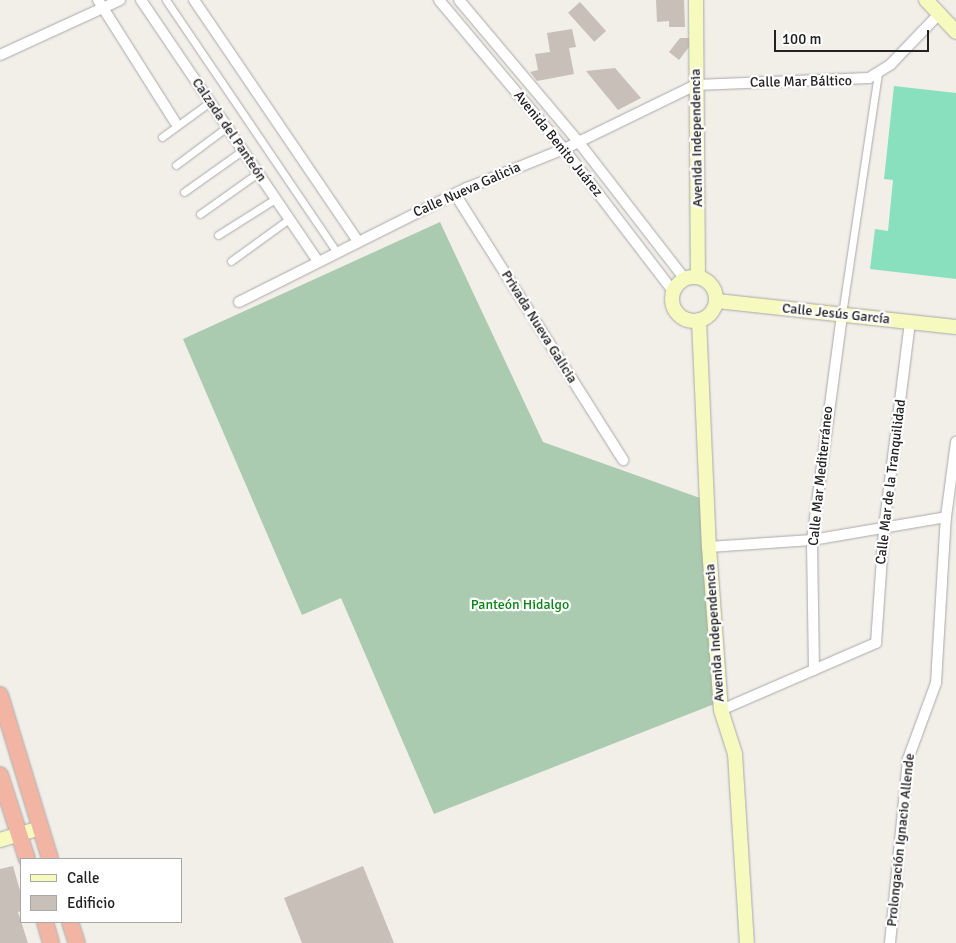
<!DOCTYPE html>
<meta charset="utf-8">
<style>
body{margin:0}
#map{position:relative;width:956px;height:943px;overflow:hidden;background:#f2efe9;font-family:Signika,sans-serif}
div>[style]{position:absolute}
[style*='--x']{left:calc(var(--x)*1px);top:calc(var(--y)*1px);width:calc(var(--w)*1px);rotate:calc(var(--a)*1deg)}
.cemetery>*{inset:0;background:#aacbaf}
.pitch>*{inset:0;background:#88e0be}
.building>*{inset:0;background:#c7bfb8;transform-origin:0 0}
.roads{filter:drop-shadow(0 0 1px #a9a9a9) drop-shadow(0 0 1px #a9a9a9)}
.pedestrian>*{height:7px;margin:-3.5px;padding:0 3.5px;transform-origin:3.5px;border-radius:3.5px;background:#fff}
.minor>*{height:10px;margin:-5px;padding:0 5px;transform-origin:5px;border-radius:5px;background:#fff}
.secondary>*{height:14px;margin:-7px;padding:0 7px;transform-origin:7px;border-radius:7px;background:#f7fabf}
.secondary>.ring{margin:-7px;padding:0;box-sizing:content-box;background:none;border:14px solid #f7fabf;border-radius:50%}
.trunk>*{height:16px;margin:-8px;padding:0 8px;transform-origin:8px;border-radius:8px;background:#f2b4a3}
span{translate:-50% -50%;white-space:nowrap;text-align:center;line-height:1.15;-webkit-text-stroke:4.5px #fff;paint-order:stroke}
.street-label{font-size:14px;color:#222}
.park-label{font-size:14px;color:#0c8416}
.legend{position:absolute;left:20px;top:858px;width:162px;height:65px;box-sizing:border-box;background:#fff;border:1px solid #a7a7a7;margin:0;padding:6px 9px;list-style:none;font-size:15px;color:#222}
.legend li{display:flex;align-items:center;gap:10px;height:25px}
.legend b{width:25px;border:1px solid #a7a7a7}
.scale{position:absolute;left:774px;top:30px;width:155px;height:22px;box-sizing:border-box;border:2px solid #222;border-top:0;padding-left:6px;font-size:15px;line-height:18px;white-space:nowrap;color:#222;-webkit-text-stroke:4px #fff;paint-order:stroke}
</style>
<div id="map">
<div class="cemetery">
<div style="clip-path:polygon(440px 222px,543px 442px,700px 498px,717px 703px,434px 814px,341px 598px,302px 615px,183px 339px)"></div>
</div>
<div class="pitch">
<div style="clip-path:polygon(894px 86px,956px 93px,956px 279px,870px 269px,875px 229px,888px 231px,893px 180px,884px 179px)"></div>
</div>
<div class="building">
<div style="clip-path:polygon(656px 0,684px 0,685px 27px,669px 27px,669px 21px,657px 22px)"></div>
<div style="left:580px;top:2px;width:39px;height:16px;rotate:48deg"></div>
<div style="clip-path:polygon(572px 29px,576px 47px,569px 48px,574px 74px,537px 81px,530px 72px,538px 70px,535px 54px,550px 52px,547px 33px)"></div>
<div style="clip-path:polygon(680px 38px,689px 38px,689px 47px,679px 60px,669px 52px)"></div>
<div style="clip-path:polygon(615px 68px,641px 98px,618px 110px,586px 71px)"></div>
<div style="clip-path:polygon(13px 866px,21px 894px,21px 911px,18px 912px,28px 943px,0 943px,0 869px)"></div>
<div style="clip-path:polygon(363px 866px,394px 943px,302px 943px,284px 898px)"></div>
</div>
<div class="roads">
<div class="pedestrian">
<div style="--x:166;--y:0;--w:303;--a:55.9"></div>
<div style="--x:162;--y:137;--w:59;--a:-36.1"></div>
<div style="--x:176;--y:165;--w:64;--a:-36.7"></div>
<div style="--x:184;--y:192;--w:72;--a:-35.4"></div>
<div style="--x:200;--y:214;--w:71;--a:-35.3"></div>
<div style="--x:218;--y:235;--w:67;--a:-32.3"></div>
<div style="--x:231;--y:261;--w:72;--a:-35.9"></div>
<div style="--x:842;--y:314;--w:244;--a:-81.5"></div>
</div>
<div class="minor">
<div style="--x:98;--y:0;--w:144;--a:57.7"></div>
<div style="--x:141;--y:0;--w:314;--a:55.9"></div>
<div style="--x:194;--y:0;--w:292;--a:55.8"></div>
<div style="--x:439;--y:0;--w:194;--a:50"></div>
<div style="--x:564;--y:149;--w:179;--a:52.5"></div>
<div style="--x:459;--y:0;--w:183;--a:49.9"></div>
<div style="--x:577;--y:140;--w:175;--a:52.2"></div>
<div style="--x:0;--y:55;--w:132;--a:-24.6"></div>
<div style="--x:455;--y:194;--w:315;--a:57.7"></div>
<div style="--x:239;--y:302;--w:255;--a:-26.6"></div>
<div style="--x:467;--y:188;--w:105;--a:-21.9"></div>
<div style="--x:564;--y:149;--w:147;--a:-25.9"></div>
<div style="--x:696;--y:85;--w:173;--a:-2.3"></div>
<div style="--x:869;--y:78;--w:26;--a:-32"></div>
<div style="--x:891;--y:64;--w:69;--a:-46.2"></div>
<div style="--x:709;--y:547;--w:103;--a:-3.9"></div>
<div style="--x:812;--y:540;--w:136;--a:-9.7"></div>
<div style="--x:814;--y:670;--w:130;--a:-90.9"></div>
<div style="--x:812;--y:540;--w:228;--a:-82.4"></div>
<div style="--x:721;--y:710;--w:169;--a:-23.4"></div>
<div style="--x:876;--y:643;--w:115;--a:-86"></div>
<div style="--x:884;--y:528;--w:208;--a:-82.8"></div>
<div style="--x:890;--y:943;--w:185;--a:-84.4"></div>
<div style="--x:908;--y:759;--w:81;--a:-69.8"></div>
<div style="--x:936;--y:683;--w:166;--a:-86.6"></div>
<div style="--x:946;--y:517;--w:76;--a:-82.4"></div>
</div>
<div class="secondary">
<div style="--x:696;--y:0;--w:276;--a:89.6"></div>
<div style="--x:926;--y:0;--w:44;--a:46.8"></div>
<div class="ring" style="left:672px;top:277px;width:30px;height:30px"></div>
<div style="--x:717;--y:301;--w:240;--a:6.2"></div>
<div style="--x:699;--y:320;--w:227;--a:87.5"></div>
<div style="--x:709;--y:547;--w:163;--a:85.8"></div>
<div style="--x:721;--y:710;--w:46;--a:72.3"></div>
<div style="--x:735;--y:754;--w:189;--a:86.4"></div>
<div style="--x:0;--y:840;--w:42;--a:-16.7"></div>
</div>
<div class="trunk">
<div style="--x:0;--y:695;--w:171;--a:73"></div>
<div style="--x:0;--y:775;--w:88;--a:72.2"></div>
<div style="--x:45;--y:922;--w:22;--a:74"></div>
<div style="--x:70;--y:922;--w:22;--a:72"></div>
</div>
</div>
<div class="street-label">
<span style="left:801px;top:82px;rotate:-1deg">Calle Mar Báltico</span>
<span style="left:229px;top:130px;rotate:56deg">Calzada del Panteón</span>
<span style="left:697px;top:138px;rotate:-91deg">Avenida Independencia</span>
<span style="left:558px;top:144px;rotate:51deg">Avenida Benito Juárez</span>
<span style="left:467px;top:190px;rotate:-24deg">Calle Nueva Galicia</span>
<span style="left:836px;top:314px;rotate:6deg">Calle Jesús García</span>
<span style="left:539px;top:327px;rotate:58deg">Privada Nueva Galicia</span>
<span style="left:821px;top:476px;rotate:-84deg">Calle Mar Mediterráneo</span>
<span style="left:891px;top:482px;rotate:-83deg">Calle Mar de la Tranquilidad</span>
<span style="left:715px;top:633px;rotate:-94deg">Avenida Independencia</span>
<span style="left:901px;top:840px;rotate:-84deg">Prolongación Ignacio Allende</span>
</div>
<div class="park-label">
<span style="left:520px;top:605px">Panteón Hidalgo</span>
</div>
<ul class="legend">
<li><b style="height:6px;background:#f7fabf"></b>Calle</li>
<li><b style="height:14px;background:#c7bfb8"></b>Edificio</li>
</ul>
<div class="scale">100 m</div>
</div>
